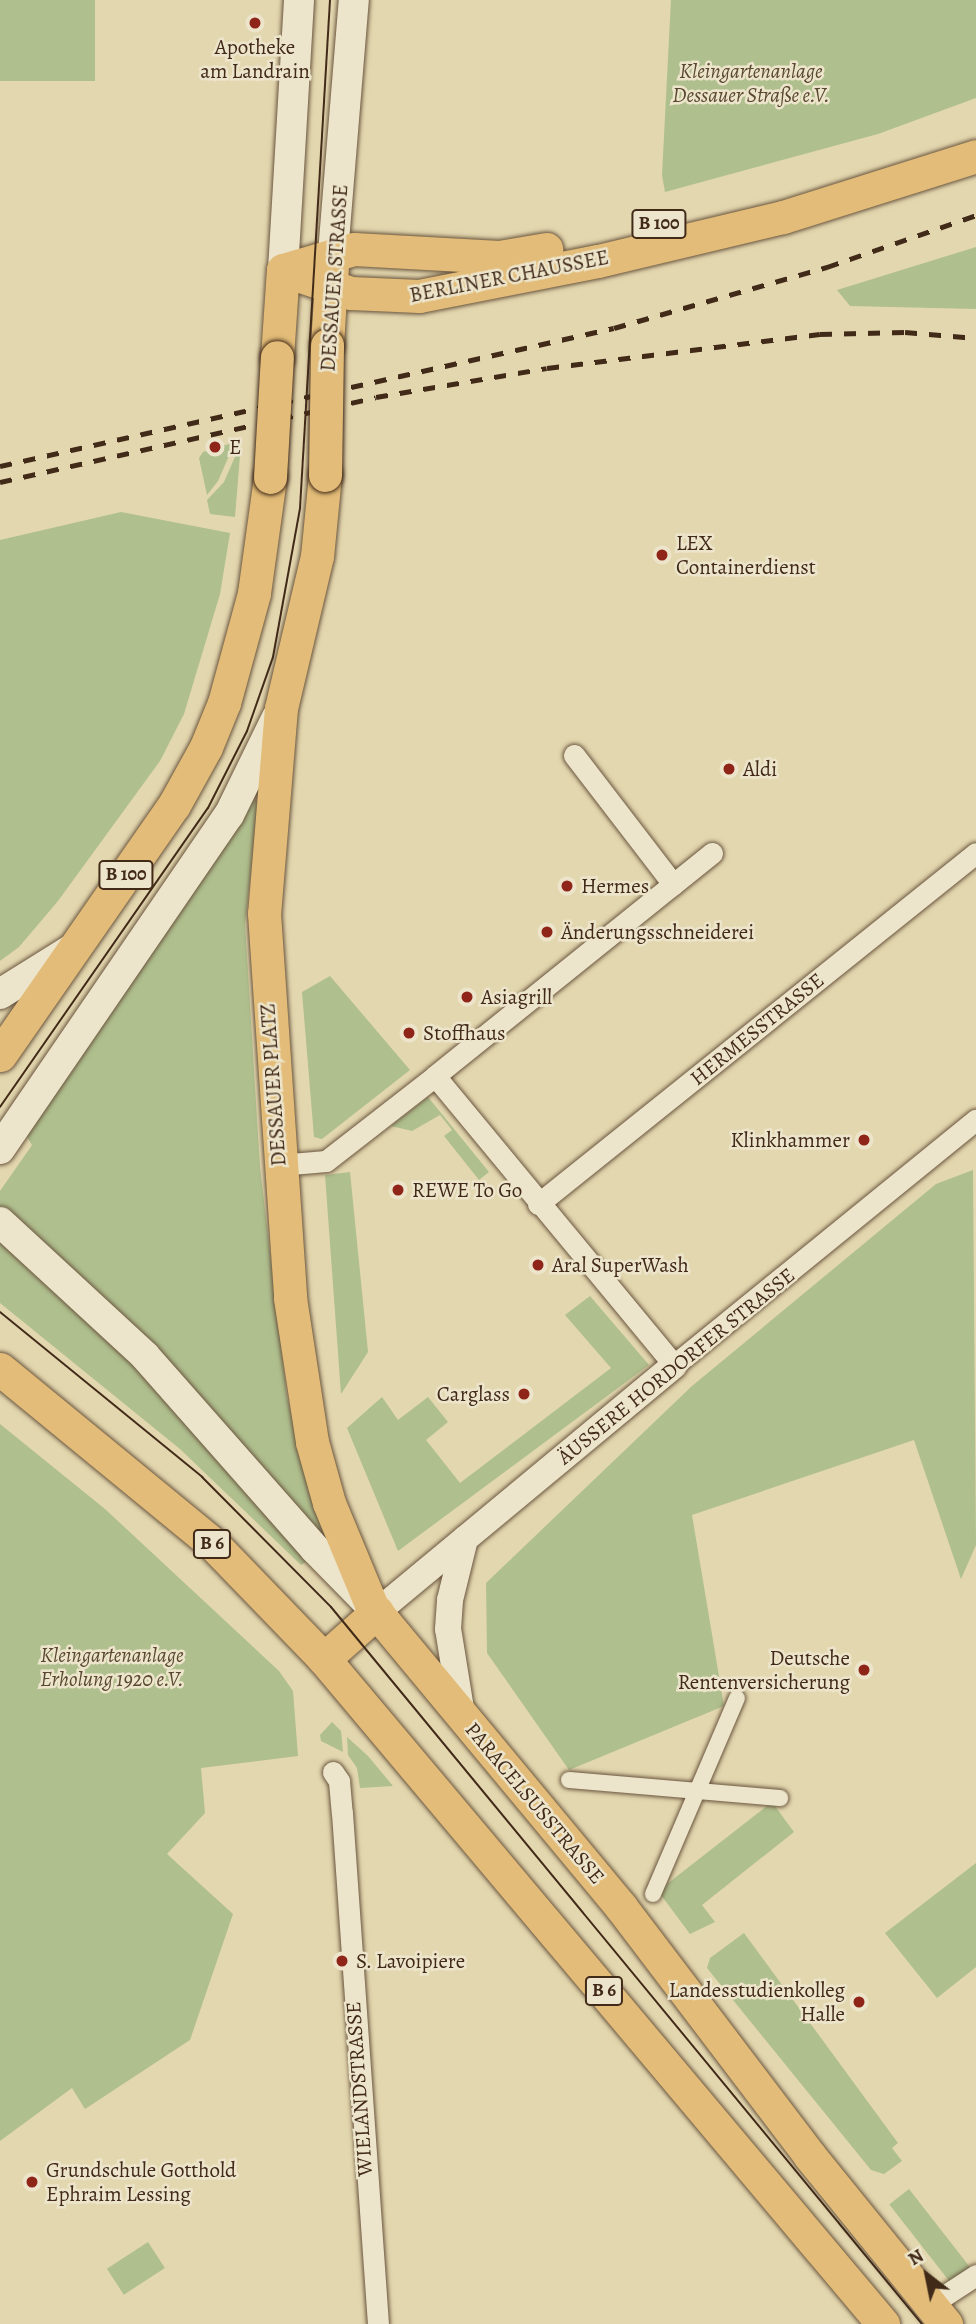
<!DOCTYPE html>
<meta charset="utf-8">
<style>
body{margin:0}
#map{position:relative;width:976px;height:2324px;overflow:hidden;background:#e3d7af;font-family:Alegreya,serif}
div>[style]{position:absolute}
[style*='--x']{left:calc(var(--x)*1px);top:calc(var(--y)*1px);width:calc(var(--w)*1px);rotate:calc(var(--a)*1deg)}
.green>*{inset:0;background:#afbf8e;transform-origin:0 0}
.roads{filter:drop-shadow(0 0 2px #6a553e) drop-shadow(0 0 2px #6a553e)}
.pedestrian>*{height:16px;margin:-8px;padding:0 8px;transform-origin:8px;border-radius:8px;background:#ede5cb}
.minor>*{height:21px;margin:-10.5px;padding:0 10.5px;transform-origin:10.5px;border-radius:10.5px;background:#ede5cb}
.tertiary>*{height:26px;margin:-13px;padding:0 13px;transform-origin:13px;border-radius:13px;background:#ede5cb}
.secondary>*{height:30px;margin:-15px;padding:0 15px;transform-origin:15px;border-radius:15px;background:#ede5cb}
.primary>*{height:33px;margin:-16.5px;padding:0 16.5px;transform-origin:16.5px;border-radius:16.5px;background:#e2bc78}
.tram>*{height:2px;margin:-1px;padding:0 1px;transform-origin:1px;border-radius:1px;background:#422a19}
.rail>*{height:5px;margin-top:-2.5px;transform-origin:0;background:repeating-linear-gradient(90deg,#422a19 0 12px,transparent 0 24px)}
.bridges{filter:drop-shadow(0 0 2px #422a19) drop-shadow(0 0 2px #422a19)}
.primary-bridge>*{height:33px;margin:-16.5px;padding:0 16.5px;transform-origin:16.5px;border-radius:16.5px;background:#e2bc78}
.dots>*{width:19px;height:19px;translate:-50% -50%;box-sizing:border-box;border:4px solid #ede5cb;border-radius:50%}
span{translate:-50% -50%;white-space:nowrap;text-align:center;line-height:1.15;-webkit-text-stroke:5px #ede5cb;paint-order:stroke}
.shield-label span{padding:2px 5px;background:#ede5cb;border:2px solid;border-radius:5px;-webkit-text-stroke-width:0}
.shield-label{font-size:19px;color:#422a19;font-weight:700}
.poi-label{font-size:21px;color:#422a19}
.left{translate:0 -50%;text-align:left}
.right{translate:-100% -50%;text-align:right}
.park-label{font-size:21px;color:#584830;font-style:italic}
.street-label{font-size:21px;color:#422a19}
.north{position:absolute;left:892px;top:2240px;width:70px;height:70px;-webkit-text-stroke:5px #ede5cb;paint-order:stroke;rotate:328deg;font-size:19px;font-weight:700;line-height:28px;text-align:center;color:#422a19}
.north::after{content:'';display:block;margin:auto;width:24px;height:32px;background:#422a19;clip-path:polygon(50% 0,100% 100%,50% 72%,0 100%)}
</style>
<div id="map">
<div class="green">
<div style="left:0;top:0;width:95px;height:81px"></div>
<div style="clip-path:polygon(671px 0,976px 0,976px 98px,878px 134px,665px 192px,662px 175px)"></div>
<div style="clip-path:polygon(976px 247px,976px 309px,850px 306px,837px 290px)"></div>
<div style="clip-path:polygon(235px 442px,218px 481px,207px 495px,199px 458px,203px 452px)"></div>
<div style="clip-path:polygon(241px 443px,235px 517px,210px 514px,207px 500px,224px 482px)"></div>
<div style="clip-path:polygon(121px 512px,230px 533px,220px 594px,184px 714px,160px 761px,58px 901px,19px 947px,0 961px,0 540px)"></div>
<div style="clip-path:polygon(253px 799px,259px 801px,245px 924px,260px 1167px,287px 1397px,305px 1468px,331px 1536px,325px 1545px,146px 1338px,0 1206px,0 1191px,32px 1145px,24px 1132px)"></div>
<div style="clip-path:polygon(330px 976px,410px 1070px,322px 1139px,314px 1137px,302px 992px)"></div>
<div style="clip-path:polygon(428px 1097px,489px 1172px,479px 1180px,444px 1136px,452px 1130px,440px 1115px,412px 1131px,391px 1126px)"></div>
<div style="clip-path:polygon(973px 1170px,976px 1545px,961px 1579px,914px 1440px,692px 1515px,724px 1706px,569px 1770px,487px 1653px,486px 1583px,692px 1386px,936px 1184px)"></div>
<div style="clip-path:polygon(350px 1172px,368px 1352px,341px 1394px,325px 1175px)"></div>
<div style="clip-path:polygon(0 1238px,42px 1273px,161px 1393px,306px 1562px,301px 1565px,180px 1449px,0 1303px)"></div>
<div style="clip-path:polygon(590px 1296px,649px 1365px,398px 1551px,347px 1428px,382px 1397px,398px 1420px,428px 1397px,448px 1422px,426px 1440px,460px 1483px,611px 1368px,565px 1315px)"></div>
<div style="clip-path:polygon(0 1424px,105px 1509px,279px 1671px,293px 1691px,298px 1756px,201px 1768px,205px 1813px,167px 1854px,233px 1914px,190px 2040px,85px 2109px,72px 2088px,0 2141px)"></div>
<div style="clip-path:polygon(332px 1722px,341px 1731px,343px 1752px,321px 1741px,320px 1735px)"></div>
<div style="clip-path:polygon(347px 1737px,368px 1756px,393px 1786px,360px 1788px,357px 1768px,348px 1755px)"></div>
<div style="clip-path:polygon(772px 1802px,794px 1832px,702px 1905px,715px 1922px,690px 1934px,658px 1891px)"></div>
<div style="clip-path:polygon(976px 1863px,976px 1967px,937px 1998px,885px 1933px)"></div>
<div style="clip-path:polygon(744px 1933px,898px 2143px,892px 2148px,902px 2161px,884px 2174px,871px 2170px,707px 1968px,710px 1958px)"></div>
<div style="left:909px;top:2189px;width:102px;height:25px;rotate:52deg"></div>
<div style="left:148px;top:2242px;width:31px;height:49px;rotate:57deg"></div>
</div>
<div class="roads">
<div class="pedestrian">
<div style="--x:569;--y:1780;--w:212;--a:4.9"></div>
<div style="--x:653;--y:1894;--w:213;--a:-66.8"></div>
</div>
<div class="minor">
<div style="--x:574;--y:755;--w:163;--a:52.5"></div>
<div style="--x:712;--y:853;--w:356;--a:141.2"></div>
<div style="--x:435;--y:1076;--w:375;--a:50.4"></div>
<div style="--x:674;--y:1365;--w:389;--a:-39.1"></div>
<div style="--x:279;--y:1165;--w:47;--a:-4.9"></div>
<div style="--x:326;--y:1161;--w:138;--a:-37.9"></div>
<div style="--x:538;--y:1204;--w:561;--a:-38.71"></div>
<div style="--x:333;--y:1772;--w:11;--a:56"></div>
<div style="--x:339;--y:1781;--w:32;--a:85"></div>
<div style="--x:342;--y:1813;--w:512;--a:85.97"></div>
<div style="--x:930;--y:2305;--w:55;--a:-33.1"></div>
</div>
<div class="tertiary">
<div style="--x:377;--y:1612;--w:386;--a:-39.7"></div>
<div style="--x:462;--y:1715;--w:87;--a:-99.2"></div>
<div style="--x:448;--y:1629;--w:29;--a:-86"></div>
<div style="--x:450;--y:1600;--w:63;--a:-76.2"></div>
</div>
<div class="secondary">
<div style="--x:333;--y:253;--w:254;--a:-85.3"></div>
<div style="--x:283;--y:270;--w:270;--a:-86.6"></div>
<div style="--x:0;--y:994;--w:85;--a:-32"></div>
<div style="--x:0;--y:1149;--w:405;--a:-55.6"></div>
<div style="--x:229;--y:815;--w:109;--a:-63.9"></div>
<div style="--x:0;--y:1222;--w:197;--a:42.7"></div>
<div style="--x:145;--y:1356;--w:257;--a:48.6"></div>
<div style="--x:315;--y:1549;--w:77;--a:45.5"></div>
</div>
<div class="primary">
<div style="--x:283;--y:270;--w:72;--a:18.7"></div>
<div style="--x:351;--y:293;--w:68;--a:2.5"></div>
<div style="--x:419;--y:296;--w:182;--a:-11.1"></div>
<div style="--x:598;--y:261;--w:190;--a:-13.4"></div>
<div style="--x:783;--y:217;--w:202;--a:-17.5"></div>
<div style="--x:283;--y:270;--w:74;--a:-16.5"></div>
<div style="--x:354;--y:249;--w:145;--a:3.2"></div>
<div style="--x:499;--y:257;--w:48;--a:-9.7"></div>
<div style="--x:327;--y:345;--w:79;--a:-86.4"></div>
<div style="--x:277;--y:357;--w:87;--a:-86.1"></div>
<div style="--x:325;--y:475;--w:81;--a:95.6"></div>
<div style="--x:317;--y:556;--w:156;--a:103.3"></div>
<div style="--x:281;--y:708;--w:206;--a:94.7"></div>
<div style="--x:264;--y:913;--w:386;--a:86.1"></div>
<div style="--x:290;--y:1298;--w:146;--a:81.3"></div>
<div style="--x:312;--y:1442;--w:63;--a:74.4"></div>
<div style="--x:329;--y:1503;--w:113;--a:67.5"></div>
<div style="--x:372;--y:1607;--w:390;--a:50.3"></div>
<div style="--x:621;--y:1907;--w:311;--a:52.8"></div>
<div style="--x:809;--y:2155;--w:218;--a:51"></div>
<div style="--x:0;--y:1055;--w:305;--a:-55.2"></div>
<div style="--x:174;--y:805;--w:66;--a:-61.1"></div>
<div style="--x:206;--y:747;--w:48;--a:-67.8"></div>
<div style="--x:224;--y:703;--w:114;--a:-74.7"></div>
<div style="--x:254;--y:593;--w:117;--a:-82.1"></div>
<div style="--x:0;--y:1369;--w:277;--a:39.4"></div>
<div style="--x:214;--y:1545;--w:158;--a:46"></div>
<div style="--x:324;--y:1659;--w:869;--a:49.95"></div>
<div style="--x:324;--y:1659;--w:71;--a:-41.6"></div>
</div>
</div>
<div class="tram">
<div style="--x:0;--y:1107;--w:364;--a:-55.2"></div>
<div style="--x:208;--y:808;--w:86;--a:-63.1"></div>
<div style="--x:247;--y:731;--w:78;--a:-70.6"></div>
<div style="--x:273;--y:657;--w:151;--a:-79.7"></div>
<div style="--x:300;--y:508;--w:509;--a:-86.62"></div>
<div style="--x:0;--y:1312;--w:261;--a:39.2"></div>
<div style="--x:202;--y:1477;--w:183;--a:45.2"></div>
<div style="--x:331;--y:1607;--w:929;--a:50.5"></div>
</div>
<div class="rail">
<div style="--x:0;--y:466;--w:629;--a:-12.67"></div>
<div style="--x:614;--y:328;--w:222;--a:-16"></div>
<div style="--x:827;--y:267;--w:158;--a:-19.2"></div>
<div style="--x:0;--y:482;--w:385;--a:-12.7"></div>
<div style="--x:376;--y:397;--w:173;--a:-9.6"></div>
<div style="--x:547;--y:368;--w:275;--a:-7.1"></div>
<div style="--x:820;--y:334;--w:85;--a:-1.3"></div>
<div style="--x:905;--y:332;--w:71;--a:4.8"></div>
</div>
<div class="bridges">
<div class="primary-bridge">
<div style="--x:325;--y:475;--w:130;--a:-89.1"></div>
<div style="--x:270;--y:477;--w:120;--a:-86.7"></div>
</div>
</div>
<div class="dots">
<div style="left:255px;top:23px;background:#8f2418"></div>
<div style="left:215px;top:447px;background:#8f2418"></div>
<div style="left:662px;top:555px;background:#8f2418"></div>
<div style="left:729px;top:769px;background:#8f2418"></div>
<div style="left:567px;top:886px;background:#8f2418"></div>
<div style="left:547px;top:932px;background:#8f2418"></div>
<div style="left:467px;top:997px;background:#8f2418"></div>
<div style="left:409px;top:1033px;background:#8f2418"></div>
<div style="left:864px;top:1140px;background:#8f2418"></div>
<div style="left:398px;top:1190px;background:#8f2418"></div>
<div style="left:538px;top:1265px;background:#8f2418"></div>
<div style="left:524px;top:1394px;background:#8f2418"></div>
<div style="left:864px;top:1670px;background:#8f2418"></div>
<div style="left:342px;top:1961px;background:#8f2418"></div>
<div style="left:859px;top:2002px;background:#8f2418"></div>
<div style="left:32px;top:2182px;background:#8f2418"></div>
</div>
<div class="shield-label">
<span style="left:659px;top:224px">B 100</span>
<span style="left:126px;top:875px">B 100</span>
<span style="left:212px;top:1544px">B 6</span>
<span style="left:604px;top:1991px">B 6</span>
</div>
<div class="poi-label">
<span style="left:255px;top:59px">Apotheke<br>am Landrain</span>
<span class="left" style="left:229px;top:447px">E</span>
<span class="left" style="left:676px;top:555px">LEX<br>Containerdienst</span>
<span class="left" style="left:743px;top:769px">Aldi</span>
<span class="left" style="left:581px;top:886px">Hermes</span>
<span class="left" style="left:561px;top:932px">Änderungsschneiderei</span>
<span class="left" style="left:481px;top:997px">Asiagrill</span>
<span class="left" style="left:423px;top:1033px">Stoffhaus</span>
<span class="right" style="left:850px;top:1140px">Klinkhammer</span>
<span class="left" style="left:412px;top:1190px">REWE To Go</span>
<span class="left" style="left:552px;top:1265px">Aral SuperWash</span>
<span class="right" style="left:510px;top:1394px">Carglass</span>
<span class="right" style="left:850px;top:1670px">Deutsche<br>Rentenversicherung</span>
<span class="left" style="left:356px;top:1961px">S. Lavoipiere</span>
<span class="right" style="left:845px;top:2002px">Landesstudienkolleg<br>Halle</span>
<span class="left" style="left:46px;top:2182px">Grundschule Gotthold<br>Ephraim Lessing</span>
</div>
<div class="park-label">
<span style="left:751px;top:83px">Kleingartenanlage<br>Dessauer Straße e.V.</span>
<span style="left:112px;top:1667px">Kleingartenanlage<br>Erholung 1920 e.V.</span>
</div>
<div class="street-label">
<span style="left:509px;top:276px;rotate:-11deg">BERLINER CHAUSSEE</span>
<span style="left:334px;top:278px;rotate:-86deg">DESSAUER STRASSE</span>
<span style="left:757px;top:1029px;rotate:-39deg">HERMESSTRASSE</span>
<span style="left:273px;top:1085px;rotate:-94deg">DESSAUER PLATZ</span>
<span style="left:676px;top:1366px;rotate:-39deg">ÄUSSERE HORDORFER STRASSE</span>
<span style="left:535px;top:1803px;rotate:50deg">PARACELSUSSTRASSE</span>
<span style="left:359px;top:2089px;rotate:-94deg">WIELANDSTRASSE</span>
</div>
<div class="north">N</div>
</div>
